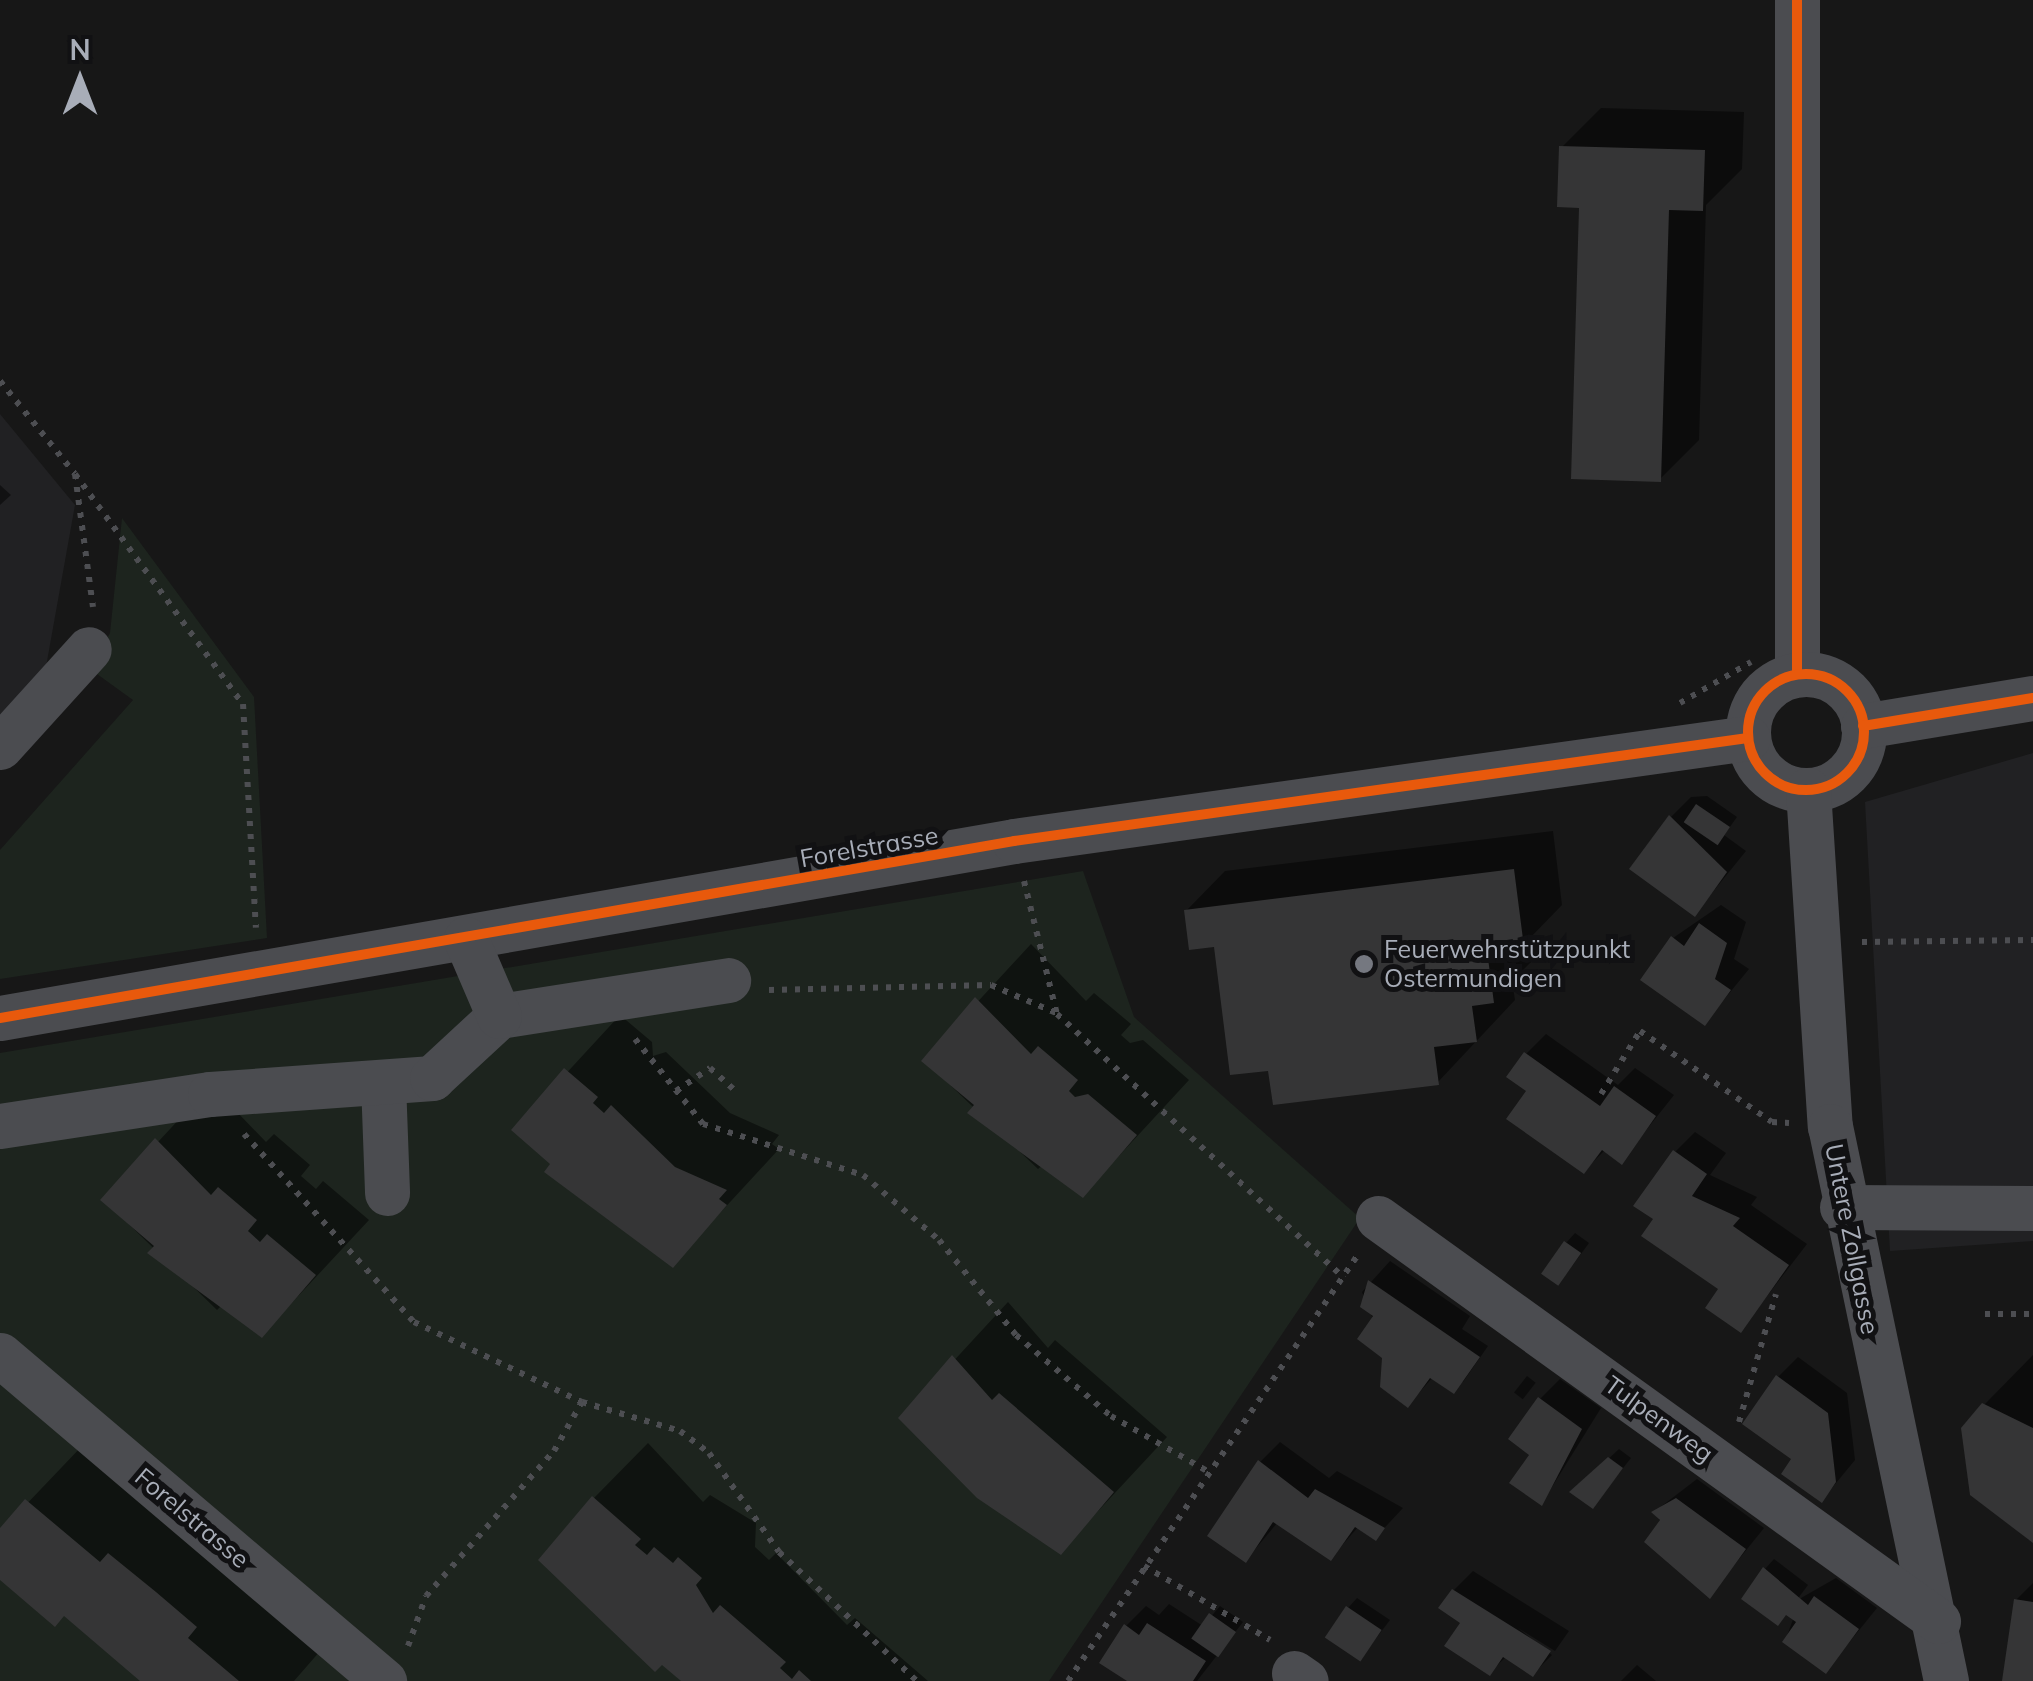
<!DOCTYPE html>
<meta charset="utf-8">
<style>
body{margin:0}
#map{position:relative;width:2033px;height:1681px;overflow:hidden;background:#171717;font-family:Mulish,sans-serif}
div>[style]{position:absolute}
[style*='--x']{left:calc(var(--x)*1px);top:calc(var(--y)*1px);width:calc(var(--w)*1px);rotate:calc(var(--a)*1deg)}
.built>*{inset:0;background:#212123}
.green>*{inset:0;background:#1d241e}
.shadow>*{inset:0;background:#0007;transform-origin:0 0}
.building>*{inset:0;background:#353536;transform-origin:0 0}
.path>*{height:6px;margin-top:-3px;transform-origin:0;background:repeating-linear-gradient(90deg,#4d4e52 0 5px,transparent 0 13px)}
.minor>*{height:45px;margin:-22.5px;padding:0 22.5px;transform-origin:22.5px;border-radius:22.5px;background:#4b4c50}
.minor>.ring{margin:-22.5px;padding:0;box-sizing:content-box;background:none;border:45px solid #4b4c50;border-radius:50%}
.cycleway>*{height:10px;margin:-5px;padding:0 5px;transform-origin:5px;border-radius:5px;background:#e8590c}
.cycleway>.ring{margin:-5px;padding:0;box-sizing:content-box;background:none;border:10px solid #e8590c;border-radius:50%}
.dots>*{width:28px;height:28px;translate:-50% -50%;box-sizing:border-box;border:5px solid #111113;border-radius:50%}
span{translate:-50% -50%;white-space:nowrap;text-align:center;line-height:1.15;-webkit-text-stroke:10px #111113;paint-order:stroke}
.street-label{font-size:25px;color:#a8adb8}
.poi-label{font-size:25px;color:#a8adb8}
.left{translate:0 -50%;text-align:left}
.north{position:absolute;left:30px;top:30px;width:100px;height:100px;-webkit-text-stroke:8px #111113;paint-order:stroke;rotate:0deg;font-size:28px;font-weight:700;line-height:40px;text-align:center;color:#a8adb8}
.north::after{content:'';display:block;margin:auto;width:35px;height:45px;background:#a8adb8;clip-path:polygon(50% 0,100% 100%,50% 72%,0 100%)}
</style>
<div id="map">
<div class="built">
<div style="clip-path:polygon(0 414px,75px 505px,46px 667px,0 726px)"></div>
<div style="clip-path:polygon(2033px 753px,2033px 1241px,1890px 1251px,1865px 802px)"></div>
</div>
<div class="green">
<div style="clip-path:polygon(122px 518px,254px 697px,267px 938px,0 979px,0 850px,133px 700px,90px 669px,110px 633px)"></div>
<div style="clip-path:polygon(1083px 871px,1134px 1017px,1360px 1218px,1049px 1681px,0 1681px,0 1053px)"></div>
</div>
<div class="shadow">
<div style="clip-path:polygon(1601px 108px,1744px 112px,1742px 169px,1706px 205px,1699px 440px,1660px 479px,1562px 147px)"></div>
<div style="clip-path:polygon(0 485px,11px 495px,0 505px)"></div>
<div style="clip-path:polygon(1707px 796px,1737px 817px,1724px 835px,1746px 851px,1695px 914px,1671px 817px,1691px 797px)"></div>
<div style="clip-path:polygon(1553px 831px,1562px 905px,1529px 939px,1532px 961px,1512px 981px,1515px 1000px,1438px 1082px,1271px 1068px,1216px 944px,1186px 911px,1225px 871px)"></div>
<div style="clip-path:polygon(1721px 905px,1746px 922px,1734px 959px,1749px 969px,1705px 1023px,1673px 938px)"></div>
<div style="clip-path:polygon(1031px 944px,1086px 1001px,1094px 993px,1131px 1024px,1121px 1035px,1130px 1043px,1143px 1040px,1189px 1080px,1083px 1195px,1045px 1163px,1038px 1169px,924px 1060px)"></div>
<div style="clip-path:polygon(620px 1015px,652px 1042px,653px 1056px,666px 1052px,730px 1113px,779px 1135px,772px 1144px,779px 1149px,672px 1265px,514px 1130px)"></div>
<div style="clip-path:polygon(1546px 1034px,1618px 1085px,1635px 1068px,1674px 1095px,1621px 1162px,1605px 1150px,1584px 1171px,1529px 1090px,1526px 1054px)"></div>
<div style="clip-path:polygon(211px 1085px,266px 1142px,274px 1134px,310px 1165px,301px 1176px,316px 1189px,323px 1181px,369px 1220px,262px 1335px,224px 1303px,217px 1310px,104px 1200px)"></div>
<div style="clip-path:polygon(1695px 1132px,1726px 1153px,1710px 1175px,1757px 1197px,1751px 1205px,1807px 1244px,1741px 1330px,1721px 1289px,1656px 1218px,1675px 1152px)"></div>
<div style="clip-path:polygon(1575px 1233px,1589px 1243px,1567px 1273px,1566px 1243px)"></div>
<div style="clip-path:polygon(1390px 1261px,1470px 1316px,1462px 1329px,1488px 1346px,1463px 1382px,1434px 1376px,1408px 1405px,1362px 1292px)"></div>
<div style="clip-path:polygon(1008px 1302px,1048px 1348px,1055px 1340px,1167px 1437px,1060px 1552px,901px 1418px)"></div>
<div style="clip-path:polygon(2033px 1355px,2033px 1540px,2029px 1540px,1972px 1493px,1984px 1405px)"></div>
<div style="clip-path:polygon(1798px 1357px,1847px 1393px,1855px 1460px,1822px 1500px,1794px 1458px,1778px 1377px)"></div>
<div style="left:1527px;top:1376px;width:11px;height:21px;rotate:38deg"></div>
<div style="clip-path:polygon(1560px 1379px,1601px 1408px,1542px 1503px,1533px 1454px,1540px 1399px)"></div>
<div style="clip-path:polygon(1280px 1442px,1329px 1478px,1337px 1471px,1403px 1508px,1375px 1538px,1359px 1526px,1331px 1558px,1278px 1522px,1246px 1560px,1260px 1462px)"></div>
<div style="clip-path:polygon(648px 1443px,703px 1502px,710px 1495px,756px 1523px,755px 1547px,769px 1560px,776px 1553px,847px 1625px,855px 1618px,928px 1681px,685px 1681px,594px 1498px)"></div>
<div style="clip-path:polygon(82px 1446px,321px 1650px,294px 1681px,144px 1681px,64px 1613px,0 1577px,0 1532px)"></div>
<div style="clip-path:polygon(1619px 1449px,1631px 1458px,1593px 1506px,1573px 1492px)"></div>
<div style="clip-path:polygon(1697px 1479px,1764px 1528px,1710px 1595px,1654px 1512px)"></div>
<div style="clip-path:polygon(1774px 1559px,1808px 1585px,1787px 1613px,1765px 1569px)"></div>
<div style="clip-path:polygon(1473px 1571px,1569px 1631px,1555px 1651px,1518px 1628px,1552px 1655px,1533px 1674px,1507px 1656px,1489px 1673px,1453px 1591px)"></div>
<div style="clip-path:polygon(1836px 1578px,1877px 1608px,1826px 1671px,1785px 1641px,1801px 1598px)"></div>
<div style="clip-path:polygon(2033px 1583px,2033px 1681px,2004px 1681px,2016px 1600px)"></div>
<div style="clip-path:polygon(1357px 1598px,1390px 1620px,1361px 1658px,1348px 1608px)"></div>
<div style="clip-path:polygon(1169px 1604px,1203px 1626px,1220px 1606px,1243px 1622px,1197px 1681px,1132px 1681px,1126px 1626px,1146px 1606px,1159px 1615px)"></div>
<div style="clip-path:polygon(1637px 1665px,1656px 1681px,1621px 1681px)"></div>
</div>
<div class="building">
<div style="clip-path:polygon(1559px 146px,1705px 150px,1703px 211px,1669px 210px,1661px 482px,1571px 479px,1579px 208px,1557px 207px)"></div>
<div style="left:1696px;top:804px;width:41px;height:22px;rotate:34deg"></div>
<div style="clip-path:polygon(1669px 815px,1727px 872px,1695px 917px,1629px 869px)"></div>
<div style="clip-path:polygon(1514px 869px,1524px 947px,1487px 951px,1494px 1003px,1472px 1006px,1477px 1042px,1434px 1047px,1439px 1085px,1273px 1105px,1268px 1071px,1230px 1075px,1214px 947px,1189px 950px,1184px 910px)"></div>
<div style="clip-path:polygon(1699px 923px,1727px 943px,1715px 979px,1731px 990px,1705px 1026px,1640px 980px,1671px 936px,1684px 946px)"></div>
<div style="clip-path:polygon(975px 997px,1031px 1054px,1038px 1046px,1078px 1080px,1069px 1091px,1075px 1097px,1088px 1094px,1137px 1135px,1083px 1198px,967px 1113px,974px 1105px,921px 1061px)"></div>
<div style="clip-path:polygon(1524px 1052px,1600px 1106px,1614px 1086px,1656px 1116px,1622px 1165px,1602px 1150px,1584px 1174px,1506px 1119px,1526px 1091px,1506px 1077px)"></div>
<div style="clip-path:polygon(564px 1068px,598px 1097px,593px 1103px,604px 1113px,611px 1105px,675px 1167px,727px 1190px,719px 1199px,727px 1205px,673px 1268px,544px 1172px,550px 1164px,511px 1130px)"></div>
<div style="clip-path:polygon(155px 1138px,211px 1195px,218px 1187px,257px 1220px,248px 1231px,260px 1242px,267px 1234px,316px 1275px,262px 1338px,147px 1253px,154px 1246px,100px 1200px)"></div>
<div style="clip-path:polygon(1673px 1150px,1707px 1174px,1692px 1196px,1740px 1218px,1733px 1226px,1789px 1265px,1741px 1333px,1705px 1308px,1718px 1289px,1641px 1236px,1653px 1219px,1633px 1206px)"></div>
<div style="left:1564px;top:1241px;width:21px;height:40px;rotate:35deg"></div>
<div style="clip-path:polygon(1368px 1280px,1480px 1357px,1454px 1394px,1430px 1378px,1408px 1408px,1380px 1387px,1382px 1358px,1357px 1339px,1373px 1316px,1360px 1307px)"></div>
<div style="clip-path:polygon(952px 1355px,992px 1400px,999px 1393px,1114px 1492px,1061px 1555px,977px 1498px,898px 1418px)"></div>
<div style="clip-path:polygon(1776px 1375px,1828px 1413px,1836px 1482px,1822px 1503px,1781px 1474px,1791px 1459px,1742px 1424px)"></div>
<div style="clip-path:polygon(1538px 1397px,1582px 1429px,1542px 1506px,1509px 1483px,1529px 1455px,1508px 1439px)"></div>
<div style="clip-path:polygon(1982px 1403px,2033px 1428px,2033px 1543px,1970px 1495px,1961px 1428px)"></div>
<div style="clip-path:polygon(1608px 1457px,1623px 1468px,1593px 1509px,1569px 1492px)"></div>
<div style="clip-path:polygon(1258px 1460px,1308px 1498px,1315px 1489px,1385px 1528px,1376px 1541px,1355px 1527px,1331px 1561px,1273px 1522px,1246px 1563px,1207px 1536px)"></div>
<div style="clip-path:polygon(592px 1496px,641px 1539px,635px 1545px,647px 1555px,654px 1547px,673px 1563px,678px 1557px,702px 1578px,696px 1585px,713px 1613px,720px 1605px,786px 1662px,780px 1668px,792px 1679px,799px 1670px,811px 1681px,681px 1681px,662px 1665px,655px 1672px,538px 1560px)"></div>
<div style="clip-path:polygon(1676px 1498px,1746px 1549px,1710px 1599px,1644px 1542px,1660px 1520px,1651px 1512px)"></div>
<div style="clip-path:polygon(25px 1499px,100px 1562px,108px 1553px,156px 1592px,197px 1627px,188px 1638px,239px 1681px,140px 1681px,64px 1616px,55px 1627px,0 1580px,0 1528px)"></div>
<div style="clip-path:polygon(1763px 1567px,1808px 1605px,1814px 1596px,1859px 1629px,1826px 1674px,1782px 1642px,1796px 1622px,1786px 1615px,1778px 1626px,1741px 1599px)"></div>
<div style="clip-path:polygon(1452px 1589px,1551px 1651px,1533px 1677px,1503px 1657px,1490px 1676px,1444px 1646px,1460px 1623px,1438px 1608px)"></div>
<div style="clip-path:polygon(2014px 1599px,2033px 1602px,2033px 1681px,2002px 1681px)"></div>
<div style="left:1346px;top:1606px;width:43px;height:38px;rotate:34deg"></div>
<div style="left:1209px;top:1613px;width:33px;height:31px;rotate:35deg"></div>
<div style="clip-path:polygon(1147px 1623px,1206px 1661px,1193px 1681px,1127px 1681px,1099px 1663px,1124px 1624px,1139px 1635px)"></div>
</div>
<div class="path">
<div style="--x:0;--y:381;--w:119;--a:51.1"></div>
<div style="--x:75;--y:474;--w:134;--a:82.3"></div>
<div style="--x:75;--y:474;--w:285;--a:53.9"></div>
<div style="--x:243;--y:704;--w:224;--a:86.7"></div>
<div style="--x:1680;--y:703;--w:82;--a:-30"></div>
<div style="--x:1024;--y:881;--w:137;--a:76.1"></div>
<div style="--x:1057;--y:1014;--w:390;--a:42.6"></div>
<div style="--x:1862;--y:942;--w:171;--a:-0.7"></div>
<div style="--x:769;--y:990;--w:222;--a:-1.3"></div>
<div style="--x:991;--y:985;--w:71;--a:23.3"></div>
<div style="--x:635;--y:1039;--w:109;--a:51.3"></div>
<div style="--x:703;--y:1124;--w:168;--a:17.7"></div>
<div style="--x:863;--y:1175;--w:100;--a:40.5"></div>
<div style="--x:939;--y:1240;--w:122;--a:51"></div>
<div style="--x:1016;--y:1335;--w:125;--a:40.5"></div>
<div style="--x:1111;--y:1416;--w:111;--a:29.8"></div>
<div style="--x:676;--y:1091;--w:41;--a:-34.1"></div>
<div style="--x:710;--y:1068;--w:31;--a:42"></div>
<div style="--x:1601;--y:1094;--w:74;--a:-58.2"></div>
<div style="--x:1640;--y:1031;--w:160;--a:34.6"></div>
<div style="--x:1772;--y:1122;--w:17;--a:3"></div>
<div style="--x:244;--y:1134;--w:253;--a:47.9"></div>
<div style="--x:414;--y:1322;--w:186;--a:25.5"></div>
<div style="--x:582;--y:1402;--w:102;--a:16.5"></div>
<div style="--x:680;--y:1431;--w:36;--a:37"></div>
<div style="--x:709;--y:1453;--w:121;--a:54.7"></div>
<div style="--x:779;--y:1552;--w:189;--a:43.1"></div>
<div style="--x:1985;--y:1314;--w:48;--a:0"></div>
<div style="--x:1739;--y:1422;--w:133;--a:-73.9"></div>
<div style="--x:1144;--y:1566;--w:146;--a:30.4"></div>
<div style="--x:408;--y:1646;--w:53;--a:-70.2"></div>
<div style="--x:426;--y:1596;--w:193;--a:-48.6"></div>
<div style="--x:554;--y:1451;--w:56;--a:-60.3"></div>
<div style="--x:1068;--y:1681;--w:514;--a:-55.78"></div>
</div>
<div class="minor">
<div style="--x:1797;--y:674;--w:674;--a:-90"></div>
<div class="ring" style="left:1748px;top:674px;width:71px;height:71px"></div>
<div style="--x:1863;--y:726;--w:172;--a:-9.4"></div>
<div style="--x:0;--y:747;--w:132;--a:-47.8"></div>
<div style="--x:1808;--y:790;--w:337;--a:86.3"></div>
<div style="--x:1830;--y:1126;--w:567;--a:78.19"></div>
<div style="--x:499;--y:1016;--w:232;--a:-8.9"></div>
<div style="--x:0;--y:1018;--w:1029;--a:-9.9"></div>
<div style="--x:1014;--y:841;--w:741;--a:-7.99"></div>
<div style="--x:383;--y:1082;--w:111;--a:87.9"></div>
<div style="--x:0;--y:1126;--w:212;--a:-8.7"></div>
<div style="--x:210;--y:1094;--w:223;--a:-4.1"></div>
<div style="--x:432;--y:1078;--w:91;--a:-42.8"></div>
<div style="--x:499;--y:1016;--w:84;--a:-113.2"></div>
<div style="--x:1842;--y:1207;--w:191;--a:0.3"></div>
<div style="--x:1378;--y:1218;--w:690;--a:35.74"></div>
<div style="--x:0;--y:1355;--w:504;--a:40.33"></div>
<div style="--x:1294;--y:1673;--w:14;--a:34"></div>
</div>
<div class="cycleway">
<div style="--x:1797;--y:674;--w:674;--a:-90"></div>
<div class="ring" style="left:1748px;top:674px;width:106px;height:106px"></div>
<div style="--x:1863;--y:726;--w:172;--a:-9.4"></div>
<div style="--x:0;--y:1018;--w:1029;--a:-9.9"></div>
<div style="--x:1014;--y:841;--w:741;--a:-7.99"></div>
</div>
<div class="dots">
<div style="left:1364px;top:964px;background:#757880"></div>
</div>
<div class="street-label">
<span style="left:869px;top:847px;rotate:-10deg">Forelstrasse</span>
<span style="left:1852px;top:1239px;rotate:79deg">Untere Zollgasse</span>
<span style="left:1659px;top:1419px;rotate:36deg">Tulpenweg</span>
<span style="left:192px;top:1518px;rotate:40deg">Forelstrasse</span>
</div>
<div class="poi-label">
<span class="left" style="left:1384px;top:964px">Feuerwehrstützpunkt<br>Ostermundigen</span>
</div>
<div class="north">N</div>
</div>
